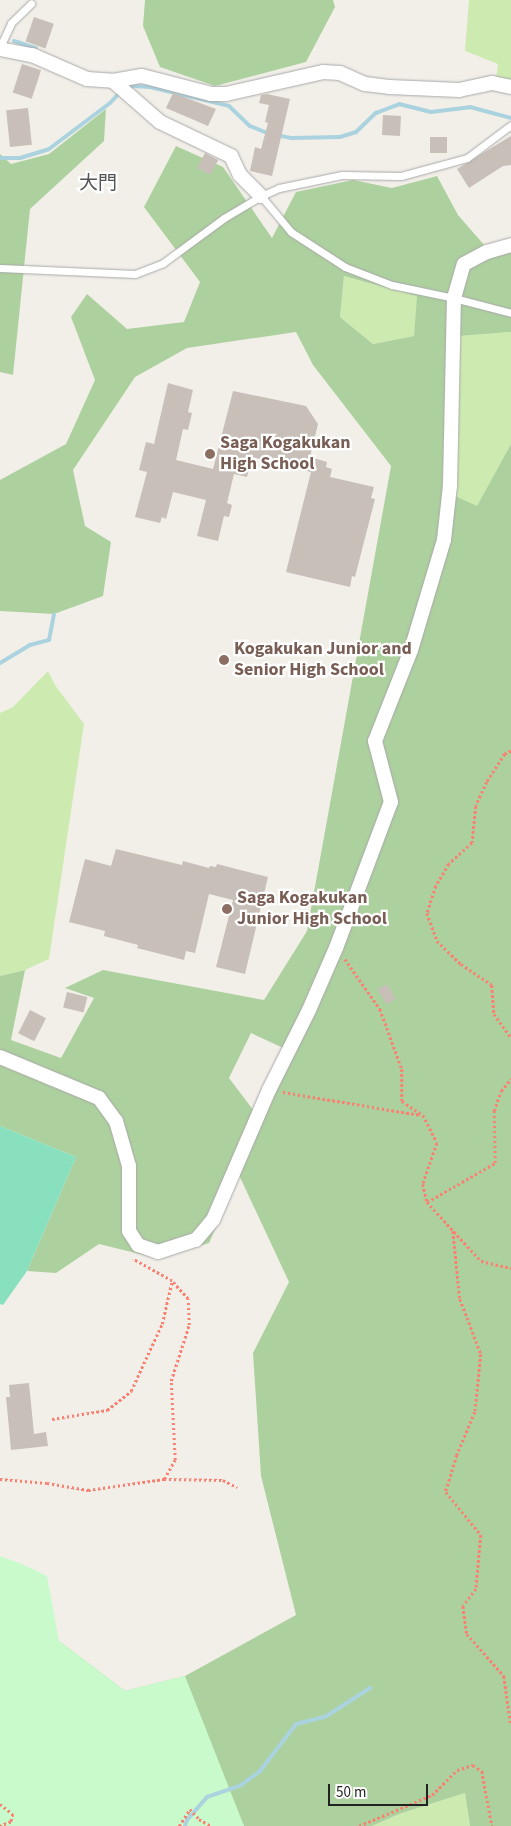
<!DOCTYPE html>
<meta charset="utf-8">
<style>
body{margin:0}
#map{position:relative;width:511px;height:1826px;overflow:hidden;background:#f2efe9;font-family:"Source Sans 3","Noto Sans JP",sans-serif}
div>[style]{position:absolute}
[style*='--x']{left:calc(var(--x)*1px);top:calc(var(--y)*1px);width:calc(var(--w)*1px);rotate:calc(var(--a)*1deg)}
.grass>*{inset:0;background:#cdebb0}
.forest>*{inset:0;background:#add19e}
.park>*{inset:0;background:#c8facc}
.pitch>*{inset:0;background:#88e0be}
.stream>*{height:4px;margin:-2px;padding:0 2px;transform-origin:2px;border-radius:2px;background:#aad3df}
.building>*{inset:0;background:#c7bfb8;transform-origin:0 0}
.path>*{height:2.5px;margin-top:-1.25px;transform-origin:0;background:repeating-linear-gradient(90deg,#fa8072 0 2.5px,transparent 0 5px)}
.roads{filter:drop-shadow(0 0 1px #a9a9a9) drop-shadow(0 0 1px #a9a9a9)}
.service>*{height:7px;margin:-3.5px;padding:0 3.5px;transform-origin:3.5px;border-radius:3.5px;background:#fff}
.minor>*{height:14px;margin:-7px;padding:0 7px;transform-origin:7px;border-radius:7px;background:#fff}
.dots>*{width:14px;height:14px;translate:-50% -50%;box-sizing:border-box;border:2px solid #fff;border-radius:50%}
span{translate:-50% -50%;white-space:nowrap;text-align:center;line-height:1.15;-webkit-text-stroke:4.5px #fff;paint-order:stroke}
.education-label{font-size:18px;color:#785e54;font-weight:700}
.left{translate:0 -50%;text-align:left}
.neighbourhood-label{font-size:19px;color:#555}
.scale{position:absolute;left:328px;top:1784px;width:100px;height:22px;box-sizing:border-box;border:2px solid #222;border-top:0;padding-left:6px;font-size:15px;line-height:18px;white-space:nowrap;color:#222;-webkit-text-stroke:4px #fff;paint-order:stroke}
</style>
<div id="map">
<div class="grass">
<div style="clip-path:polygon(469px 0,511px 0,511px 80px,496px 79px,498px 64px,465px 51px)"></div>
<div style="clip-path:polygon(344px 276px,418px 296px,414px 336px,373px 344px,340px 317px)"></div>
<div style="clip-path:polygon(511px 332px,511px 444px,477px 507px,442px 490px,447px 337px)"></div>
<div style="clip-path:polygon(48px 671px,55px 685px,84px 724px,49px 959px,25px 970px,0 976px,0 713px,13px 707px)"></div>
<div style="clip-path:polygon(465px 1793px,470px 1826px,372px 1826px,399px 1814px)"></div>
</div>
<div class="forest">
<div style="clip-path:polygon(145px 0,333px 0,335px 7px,306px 62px,215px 86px,160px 67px,143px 26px)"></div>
<div style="clip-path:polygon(106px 109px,104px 141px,30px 209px,13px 375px,0 372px,0 154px,11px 164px,49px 154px)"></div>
<div style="clip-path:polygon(evenodd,176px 146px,223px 167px,272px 238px,296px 192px,353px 180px,392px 188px,437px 176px,458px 215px,485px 246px,511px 238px,511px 332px,447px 337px,442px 490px,477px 506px,511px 444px,511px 1826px,470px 1826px,465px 1793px,399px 1814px,372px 1826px,244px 1826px,241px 1820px,59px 1641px,125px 1691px,185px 1676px,296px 1615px,261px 1476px,253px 1353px,289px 1282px,239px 1175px,209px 1243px,160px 1259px,99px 1244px,56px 1273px,27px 1271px,76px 1157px,0 1126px,0 976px,25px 970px,11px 1040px,61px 1058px,94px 998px,65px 988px,103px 970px,264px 1000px,307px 931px,391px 466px,313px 365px,296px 332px,187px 348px,135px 377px,73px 470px,85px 526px,111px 542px,103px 596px,54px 614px,0 611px,0 480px,66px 444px,95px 380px,71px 317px,87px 294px,127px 329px,184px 322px,200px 282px,144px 207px,176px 146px,344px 276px,417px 296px,414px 336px,373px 344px,340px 317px,344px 276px,176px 146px,251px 1033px,294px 1053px,260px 1119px,229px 1078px,251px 1033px)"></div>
</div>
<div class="park">
<div style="clip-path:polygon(0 1556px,22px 1564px,47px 1576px,59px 1641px,125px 1691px,185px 1676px,244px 1826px,0 1826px)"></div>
</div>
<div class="pitch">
<div style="clip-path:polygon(0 1126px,76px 1157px,27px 1271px,3px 1305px,0 1304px)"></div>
</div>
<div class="stream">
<div style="--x:14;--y:41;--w:23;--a:18"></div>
<div style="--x:127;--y:88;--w:6;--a:-18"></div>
<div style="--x:133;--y:86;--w:17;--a:3"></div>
<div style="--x:150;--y:87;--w:81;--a:13.5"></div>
<div style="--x:229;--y:106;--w:29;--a:44"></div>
<div style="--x:250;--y:126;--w:22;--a:22"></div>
<div style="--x:276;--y:135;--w:15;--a:11"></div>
<div style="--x:291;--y:138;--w:49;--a:-1.2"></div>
<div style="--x:340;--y:137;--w:17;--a:-17"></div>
<div style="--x:356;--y:132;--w:28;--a:-44"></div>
<div style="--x:376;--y:113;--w:25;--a:-21"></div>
<div style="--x:399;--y:104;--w:33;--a:14"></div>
<div style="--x:431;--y:112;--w:39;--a:-7"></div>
<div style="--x:470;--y:107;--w:42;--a:15"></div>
<div style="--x:0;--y:158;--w:20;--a:0"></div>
<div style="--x:20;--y:158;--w:30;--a:-17"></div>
<div style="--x:49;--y:149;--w:76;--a:-37"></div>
<div style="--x:110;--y:103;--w:16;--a:-47"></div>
<div style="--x:0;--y:663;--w:35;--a:-31"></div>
<div style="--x:30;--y:645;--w:20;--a:-15"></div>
<div style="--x:49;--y:640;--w:26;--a:-79"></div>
<div style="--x:185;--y:1826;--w:6;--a:-72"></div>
<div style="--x:187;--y:1820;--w:30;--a:-49"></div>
<div style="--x:207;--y:1797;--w:36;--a:-19"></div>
<div style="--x:241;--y:1785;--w:24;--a:-36"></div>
<div style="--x:260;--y:1771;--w:59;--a:-52.5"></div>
<div style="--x:296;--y:1724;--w:30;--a:-14"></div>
<div style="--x:325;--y:1717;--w:54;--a:-32.8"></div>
</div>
<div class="building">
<div style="left:34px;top:17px;width:21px;height:26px;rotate:19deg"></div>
<div style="left:22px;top:64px;width:20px;height:30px;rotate:18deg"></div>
<div style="clip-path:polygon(173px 93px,216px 109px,208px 126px,166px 108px)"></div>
<div style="clip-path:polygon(267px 94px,290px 99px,272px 176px,250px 171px,255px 147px,261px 149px,268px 123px,265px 122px,269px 105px,259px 103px,261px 95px)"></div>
<div style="left:28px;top:108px;width:37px;height:22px;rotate:84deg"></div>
<div style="left:383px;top:115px;width:18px;height:20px;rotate:3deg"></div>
<div style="clip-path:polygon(511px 136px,511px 165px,503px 166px,469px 188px,457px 169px)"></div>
<div style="left:430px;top:137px;width:17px;height:16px"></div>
<div style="left:205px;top:153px;width:15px;height:17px;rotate:28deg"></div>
<div style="clip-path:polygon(168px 383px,193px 390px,188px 412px,192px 413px,188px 430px,183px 429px,176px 460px,213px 469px,233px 391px,306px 406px,318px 424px,310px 457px,327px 462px,326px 467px,332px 469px,330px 477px,374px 487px,371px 498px,375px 499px,355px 577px,352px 576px,350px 587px,286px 572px,311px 472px,252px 457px,247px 477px,234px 474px,227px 503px,232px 505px,229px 517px,224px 516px,218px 541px,197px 536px,206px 500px,173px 492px,166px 519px,162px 517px,160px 523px,135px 517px,147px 472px,139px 470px,146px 442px,154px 444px)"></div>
<div style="clip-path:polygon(116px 849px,182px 865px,183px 861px,209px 868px,210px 866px,216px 867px,217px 864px,268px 877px,245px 974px,216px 967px,233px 900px,209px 894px,195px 953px,186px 951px,184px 960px,137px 948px,138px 945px,104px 936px,105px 931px,69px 922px,85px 859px,111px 866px)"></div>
<div style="left:387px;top:984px;width:17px;height:11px;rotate:59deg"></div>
<div style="left:67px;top:992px;width:21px;height:16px;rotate:14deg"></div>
<div style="left:30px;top:1010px;width:18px;height:26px;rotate:27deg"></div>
<div style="clip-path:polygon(29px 1383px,34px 1434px,46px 1432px,48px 1446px,11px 1450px,6px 1397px,10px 1397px,9px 1385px)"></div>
</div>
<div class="path">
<div style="--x:511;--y:751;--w:7;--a:153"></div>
<div style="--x:505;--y:754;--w:33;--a:123"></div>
<div style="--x:487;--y:782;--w:26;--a:115"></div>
<div style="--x:476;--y:806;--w:37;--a:96"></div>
<div style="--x:472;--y:843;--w:31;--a:138"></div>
<div style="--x:449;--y:864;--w:26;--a:121"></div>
<div style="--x:436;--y:886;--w:28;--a:108"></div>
<div style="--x:427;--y:913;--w:30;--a:70"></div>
<div style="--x:437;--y:941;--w:33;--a:44"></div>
<div style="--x:461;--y:964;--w:37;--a:34"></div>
<div style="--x:492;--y:985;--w:29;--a:86"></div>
<div style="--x:494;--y:1014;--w:29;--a:54"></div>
<div style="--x:345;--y:959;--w:61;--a:55"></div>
<div style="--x:380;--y:1009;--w:64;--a:69.9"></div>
<div style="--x:402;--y:1069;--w:32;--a:90"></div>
<div style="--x:402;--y:1101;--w:25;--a:34"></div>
<div style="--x:423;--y:1115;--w:31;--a:63"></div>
<div style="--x:437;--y:1143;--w:43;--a:108.9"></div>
<div style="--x:423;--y:1184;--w:18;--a:77"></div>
<div style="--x:427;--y:1202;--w:80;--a:47.5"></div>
<div style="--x:481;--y:1261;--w:31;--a:13"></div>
<div style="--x:283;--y:1092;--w:139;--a:9.5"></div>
<div style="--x:427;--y:1202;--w:78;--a:-29.8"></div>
<div style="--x:495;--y:1163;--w:52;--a:-91.1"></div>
<div style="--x:494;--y:1111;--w:21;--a:-71"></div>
<div style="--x:501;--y:1091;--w:16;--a:-50"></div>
<div style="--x:453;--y:1231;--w:68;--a:84.1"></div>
<div style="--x:460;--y:1299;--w:59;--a:69.1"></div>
<div style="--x:481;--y:1354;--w:58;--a:95.9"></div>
<div style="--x:475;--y:1412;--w:47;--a:112.7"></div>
<div style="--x:457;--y:1455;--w:39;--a:107"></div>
<div style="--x:446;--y:1492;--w:55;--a:50.9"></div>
<div style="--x:481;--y:1535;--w:54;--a:95.3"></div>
<div style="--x:476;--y:1589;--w:21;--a:127"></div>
<div style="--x:463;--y:1606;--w:28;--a:82"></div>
<div style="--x:467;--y:1634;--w:56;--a:48.6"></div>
<div style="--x:504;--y:1676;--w:49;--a:81.9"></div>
<div style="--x:52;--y:1419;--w:56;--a:-9.3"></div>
<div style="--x:107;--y:1410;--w:31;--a:-38"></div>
<div style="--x:131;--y:1391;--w:74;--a:-65.2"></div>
<div style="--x:162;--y:1324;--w:44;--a:-76.9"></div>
<div style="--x:0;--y:1479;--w:47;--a:4.9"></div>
<div style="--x:47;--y:1483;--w:42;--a:9.7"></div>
<div style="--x:88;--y:1490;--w:77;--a:-8.2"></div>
<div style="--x:164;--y:1479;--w:22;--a:-60"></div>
<div style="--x:175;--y:1460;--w:79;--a:-92.9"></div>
<div style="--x:171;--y:1381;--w:59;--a:-72.2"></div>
<div style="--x:189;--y:1325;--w:26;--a:-92"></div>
<div style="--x:188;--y:1299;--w:24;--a:-132"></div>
<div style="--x:172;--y:1281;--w:45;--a:-150.6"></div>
<div style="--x:164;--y:1479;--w:59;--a:1"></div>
<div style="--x:223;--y:1480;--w:16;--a:27"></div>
<div style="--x:0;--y:1804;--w:16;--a:38"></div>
<div style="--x:13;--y:1814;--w:8;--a:104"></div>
<div style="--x:11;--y:1822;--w:12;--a:160"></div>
<div style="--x:179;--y:1826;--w:20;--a:-57"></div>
<div style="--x:190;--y:1809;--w:13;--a:48"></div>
<div style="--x:199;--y:1819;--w:14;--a:30"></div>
<div style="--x:359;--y:1826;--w:79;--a:-23"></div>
<div style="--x:432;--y:1795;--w:35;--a:-45"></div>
<div style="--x:457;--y:1770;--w:17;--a:-17"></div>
<div style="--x:473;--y:1765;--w:11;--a:34"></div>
<div style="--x:482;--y:1771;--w:56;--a:79.7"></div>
</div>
<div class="roads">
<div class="service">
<div style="--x:0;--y:47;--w:26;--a:-65"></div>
<div style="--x:11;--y:23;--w:28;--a:-44"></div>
<div style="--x:261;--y:196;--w:47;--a:50.2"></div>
<div style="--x:291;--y:232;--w:64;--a:32.9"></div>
<div style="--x:345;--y:267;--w:50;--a:21"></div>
<div style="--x:392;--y:285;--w:63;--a:11.8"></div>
<div style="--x:454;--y:298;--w:59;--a:14.7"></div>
<div style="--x:0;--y:268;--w:135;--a:2.5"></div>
<div style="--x:135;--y:274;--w:30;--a:-21"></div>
<div style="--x:163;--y:263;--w:76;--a:-36.4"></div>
<div style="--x:224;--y:218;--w:43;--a:-30.7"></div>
<div style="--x:261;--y:196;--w:20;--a:-24"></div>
<div style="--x:279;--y:188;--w:64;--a:-11.7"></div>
<div style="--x:342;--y:175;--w:59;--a:1"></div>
<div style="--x:401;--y:176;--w:68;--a:-15.3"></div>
<div style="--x:467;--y:158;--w:55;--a:-36.9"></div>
</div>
<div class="minor">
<div style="--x:0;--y:49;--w:33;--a:11"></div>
<div style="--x:32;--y:55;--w:60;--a:23.6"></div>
<div style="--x:87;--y:79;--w:26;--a:4"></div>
<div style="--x:113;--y:81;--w:29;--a:-10"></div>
<div style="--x:142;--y:76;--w:71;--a:14.6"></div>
<div style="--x:211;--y:94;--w:15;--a:0"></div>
<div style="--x:226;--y:94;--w:99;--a:-12.8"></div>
<div style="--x:323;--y:72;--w:17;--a:3"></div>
<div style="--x:340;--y:73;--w:27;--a:24"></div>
<div style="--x:365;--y:84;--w:24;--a:7"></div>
<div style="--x:389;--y:87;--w:70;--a:2.5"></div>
<div style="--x:459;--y:90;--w:34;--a:-12"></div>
<div style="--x:492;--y:83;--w:19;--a:12"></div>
<div style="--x:113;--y:81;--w:62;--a:41.1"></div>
<div style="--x:160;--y:122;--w:79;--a:25.6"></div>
<div style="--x:231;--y:156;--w:21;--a:65"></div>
<div style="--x:240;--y:175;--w:30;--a:45"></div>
<div style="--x:0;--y:1057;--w:107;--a:22.5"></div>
<div style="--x:99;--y:1098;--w:29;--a:54"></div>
<div style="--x:116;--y:1121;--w:47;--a:73.9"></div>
<div style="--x:129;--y:1166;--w:65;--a:90"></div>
<div style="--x:129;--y:1231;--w:17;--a:57"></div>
<div style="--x:138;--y:1245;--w:21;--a:19"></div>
<div style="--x:158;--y:1252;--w:40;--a:-18"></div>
<div style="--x:196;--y:1240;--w:26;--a:-50"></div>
<div style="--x:213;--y:1220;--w:142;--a:-66.7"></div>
<div style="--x:269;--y:1090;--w:89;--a:-63.4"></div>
<div style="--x:309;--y:1010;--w:68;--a:-66.5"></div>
<div style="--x:336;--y:948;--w:156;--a:-69.4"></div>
<div style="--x:391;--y:802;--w:63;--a:-104.7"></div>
<div style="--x:375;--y:741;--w:98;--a:-68.4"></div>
<div style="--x:411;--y:650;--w:115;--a:-73.3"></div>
<div style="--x:444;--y:540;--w:54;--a:-83.7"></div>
<div style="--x:450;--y:486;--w:188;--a:-88.8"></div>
<div style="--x:454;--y:298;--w:35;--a:-74"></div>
<div style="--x:464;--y:264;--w:26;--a:-28"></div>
<div style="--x:487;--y:252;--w:25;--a:-16"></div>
</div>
</div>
<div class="dots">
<div style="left:210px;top:454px;background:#8d6e63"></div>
<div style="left:224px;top:660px;background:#8d6e63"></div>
<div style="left:227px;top:909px;background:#8d6e63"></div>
</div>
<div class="education-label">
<span class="left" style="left:220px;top:454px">Saga Kogakukan<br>High School</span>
<span class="left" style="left:234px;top:660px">Kogakukan Junior and<br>Senior High School</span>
<span class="left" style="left:237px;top:909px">Saga Kogakukan<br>Junior High School</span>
</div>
<div class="neighbourhood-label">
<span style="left:98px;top:184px">大門</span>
</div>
<div class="scale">50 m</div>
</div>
